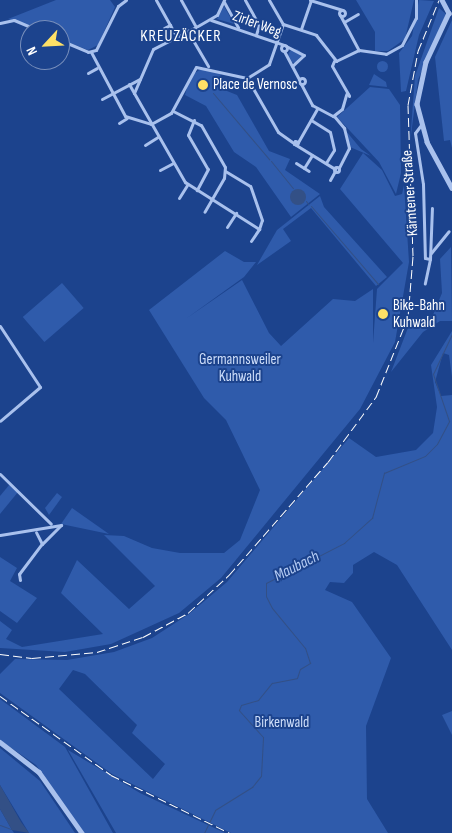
<!DOCTYPE html>
<meta charset="utf-8">
<style>
body{margin:0}
#map{position:relative;width:452px;height:833px;overflow:hidden;background:#1c438d;font-family:"Sofia Sans Condensed",sans-serif}
div>[style]{position:absolute}
[style*='--x']{left:calc(var(--x)*1px);top:calc(var(--y)*1px);width:calc(var(--w)*1px);rotate:calc(var(--a)*1deg)}
.green>*{inset:0;background:#2f5bab;transform-origin:0 0}
.round{border-radius:50%}
.water>*{inset:0;background:#335086}
.stream>*{height:1px;margin:-0.5px;padding:0 0.5px;transform-origin:0.5px;border-radius:0.5px;background:#335086}
.minor>*{height:3px;margin:-1.5px;padding:0 1.5px;transform-origin:1.5px;border-radius:1.5px;background:#a9c1ed}
.minor>.ring{margin:-1.5px;padding:0;box-sizing:content-box;background:none;border:3px solid #a9c1ed;border-radius:50%}
.tertiary>*{height:4.5px;margin:-2.25px;padding:0 2.25px;transform-origin:2.25px;border-radius:2.25px;background:#a9c1ed}
.rail>*{height:1px;margin-top:-0.5px;transform-origin:0;background:repeating-linear-gradient(90deg,#fff 0 9px,transparent 0 13px)}
.dots>*{width:14px;height:14px;translate:-50% -50%;box-sizing:border-box;border:2px solid #1c438d;border-radius:50%}
span{translate:-50% -50%;white-space:nowrap;text-align:center;line-height:1.15;-webkit-text-stroke:4px #1c438d;paint-order:stroke}
.street-label{font-size:15px;color:#fff}
.poi-label{font-size:15px;color:#fff}
.left{translate:0 -50%;text-align:left}
.park-label{font-size:15px;color:#cedefa}
.neighbourhood-label{font-size:16px;color:#fff;letter-spacing:1px}
.water-label{font-size:16px;color:#b5ccf4;font-style:italic}
.north{position:absolute;left:20px;top:20px;width:50px;height:50px;box-sizing:border-box;background:#1c438d;border:1px solid #778ebb;border-radius:50%;rotate:245deg;font-size:14px;font-weight:700;line-height:20px;text-align:center;color:#fff}
.north::after{content:'';display:block;margin:auto;width:18px;height:22px;background:#fee066;clip-path:polygon(50% 0,100% 100%,50% 72%,0 100%)}
</style>
<div id="map">
<div class="green">
<div style="clip-path:polygon(56px 0,110px 0,115px 7px,98px 45px,88px 50px,60px 39px,60px 30px,41px 30px,8px 19px)"></div>
<div style="clip-path:polygon(356px 0,414px 0,405px 39px,388px 51px,375px 51px,375px 32px)"></div>
<div style="clip-path:polygon(419px 0,434px 1px,419px 35px,406px 91px,401px 92px,399px 53px,412px 36px)"></div>
<div style="clip-path:polygon(224px 6px,234px 24px,217px 19px)"></div>
<div style="clip-path:polygon(439px 8px,446px 14px,418px 80px,410px 143px,415px 76px)"></div>
<div style="clip-path:polygon(452px 20px,452px 148px,450px 140px,444px 141px,435px 57px)"></div>
<div class="round" style="left:288px;top:49px;width:14px;height:14px"></div>
<div class="round" style="left:376.5px;top:60.5px;width:11px;height:11px"></div>
<div style="clip-path:polygon(201px 69px,221px 73px,217px 87px,237px 95px,269px 151px,290px 159px,285px 170px,320px 194px,291px 217px,256px 167px,234px 152px,206px 106px,185px 95px,190px 76px)"></div>
<div style="clip-path:polygon(374px 74px,386px 82px,387px 87px,369px 85px)"></div>
<div style="clip-path:polygon(370px 87px,389px 89px,400px 105px,401px 173px,396px 194px,379px 162px,337px 117px)"></div>
<div style="clip-path:polygon(346px 131px,361px 149px,371px 156px,350px 147px)"></div>
<div style="clip-path:polygon(363px 153px,382px 170px,395px 196px,402px 194px,404px 185px,409px 262px,395px 342px,360px 409px,221px 578px,179px 613px,111px 644px,65px 652px,0 648px,0 621px,12px 630px,6px 639px,22px 647px,103px 634px,61px 593px,77px 560px,129px 609px,155px 586px,104px 535px,124px 536px,152px 548px,180px 553px,224px 553px,240px 540px,260px 490px,226px 420px,204px 398px,149px 310px,225px 251px,244px 262px,256px 262px,244px 277px,187px 318px,242px 280px,269px 333px,281px 346px,333px 299px,355px 301px,373px 289px,373px 343px,377px 289px,403px 263px,340px 189px)"></div>
<div style="clip-path:polygon(320px 196px,324px 207px,387px 277px,376px 286px,311px 208px,283px 229px,291px 241px,257px 265px,277px 230px)"></div>
<div style="clip-path:polygon(451px 247px,452px 321px,440px 321px,423px 332px,391px 372px,411px 320px,421px 323px,433px 315px,442px 293px,440px 259px)"></div>
<div style="left:62px;top:283px;width:33px;height:52px;rotate:49deg"></div>
<div style="clip-path:polygon(evenodd,452px 331px,452px 377px,449px 355px,443px 353px,435px 382px,441px 396px,452px 395px,452px 650px,397px 565px,374px 552px,353px 565px,353px 573px,344px 583px,330px 582px,325px 590px,352px 602px,391px 658px,366px 726px,367px 799px,388px 833px,231px 833px,112px 774px,0 693px,0 674px,15px 659px,67px 660px,114px 652px,152px 638px,189px 614px,227px 582px,349px 438px,376px 457px,416px 450px,433px 433px,437px 407px,431px 365px,452px 331px,73px 670px,85px 674px,137px 725px,132px 733px,165px 764px,153px 779px,59px 689px,73px 670px)"></div>
<div style="clip-path:polygon(10px 484px,18px 492px,0 514px,0 496px)"></div>
<div style="clip-path:polygon(57px 493px,62px 497px,49px 515px,45px 508px)"></div>
<div style="clip-path:polygon(72px 508px,109px 534px,61px 524px)"></div>
<div style="clip-path:polygon(0 557px,17px 568px,10px 581px,37px 598px,17px 623px,0 611px)"></div>
<div style="clip-path:polygon(0 699px,65px 747px,113px 833px,84px 833px,36px 765px,0 740px)"></div>
<div style="clip-path:polygon(452px 711px,452px 735px,442px 715px)"></div>
<div style="clip-path:polygon(0 748px,40px 781px,75px 833px,29px 833px,0 785px)"></div>
<div style="clip-path:polygon(68px 750px,140px 793px,225px 833px,116px 833px)"></div>
<div style="clip-path:polygon(0 809px,12px 830px,14px 833px,0 833px)"></div>
</div>
<div class="water">
<div class="round" style="left:290px;top:189px;width:16px;height:16px"></div>
<div style="clip-path:polygon(0 785px,21px 822px,29px 833px,12px 830px,0 809px)"></div>
</div>
<div class="stream">
<div style="--x:213;--y:93;--w:87;--a:49.7"></div>
<div style="--x:271;--y:161;--w:35;--a:51"></div>
<div style="--x:306;--y:201;--w:4;--a:56"></div>
<div style="--x:311;--y:206;--w:103;--a:49.3"></div>
<div style="--x:0;--y:825;--w:12;--a:20"></div>
<div style="--x:204;--y:833;--w:25;--a:-64"></div>
<div style="--x:215;--y:810;--w:44;--a:-31.9"></div>
<div style="--x:252;--y:787;--w:14;--a:-51"></div>
<div style="--x:261;--y:776;--w:39;--a:-87"></div>
<div style="--x:263;--y:737;--w:36;--a:-132"></div>
<div style="--x:239;--y:710;--w:5;--a:-68"></div>
<div style="--x:241;--y:705;--w:18;--a:-16"></div>
<div style="--x:258;--y:700;--w:22;--a:-51"></div>
<div style="--x:272;--y:683;--w:25;--a:-11"></div>
<div style="--x:297;--y:678;--w:9;--a:-72"></div>
<div style="--x:300;--y:669;--w:12;--a:-31"></div>
<div style="--x:310;--y:663;--w:16;--a:-108"></div>
<div style="--x:305;--y:648;--w:52;--a:-129.5"></div>
<div style="--x:272;--y:608;--w:13;--a:-117"></div>
<div style="--x:266;--y:596;--w:13;--a:-90"></div>
<div style="--x:266;--y:583;--w:88;--a:-27.1"></div>
<div style="--x:344;--y:543;--w:38;--a:-42"></div>
<div style="--x:372;--y:518;--w:47;--a:-75.1"></div>
<div style="--x:384;--y:473;--w:44;--a:-22.5"></div>
<div style="--x:425;--y:456;--w:17;--a:-45"></div>
<div style="--x:437;--y:444;--w:26;--a:-62"></div>
<div style="--x:449;--y:421;--w:50;--a:-108.8"></div>
<div style="--x:433;--y:374;--w:44;--a:-64.6"></div>
</div>
<div class="minor">
<div style="--x:156;--y:0;--w:41;--a:60.9"></div>
<div style="--x:181;--y:0;--w:31;--a:61"></div>
<div style="--x:196;--y:27;--w:24;--a:-30"></div>
<div style="--x:217;--y:15;--w:17;--a:-65"></div>
<div style="--x:245;--y:0;--w:29;--a:61"></div>
<div style="--x:259;--y:25;--w:10;--a:107"></div>
<div style="--x:269;--y:0;--w:28;--a:60"></div>
<div style="--x:283;--y:24;--w:35;--a:18"></div>
<div style="--x:316;--y:35;--w:33;--a:52"></div>
<div style="--x:336;--y:61;--w:25;--a:-26"></div>
<div style="--x:359;--y:50;--w:27;--a:8"></div>
<div style="--x:386;--y:54;--w:18;--a:-29"></div>
<div style="--x:402;--y:45;--w:30;--a:-63"></div>
<div style="--x:416;--y:18;--w:18;--a:-90"></div>
<div style="--x:310;--y:0;--w:34;--a:17"></div>
<div style="--x:224;--y:2;--w:29;--a:61"></div>
<div class="ring" style="left:339px;top:10px;width:3px;height:3px"></div>
<div style="--x:340;--y:15;--w:40;--a:62"></div>
<div style="--x:211;--y:20;--w:77;--a:18.9"></div>
<div style="--x:344;--y:22;--w:16;--a:-30"></div>
<div style="--x:0;--y:23;--w:14;--a:-12"></div>
<div style="--x:14;--y:20;--w:26;--a:23"></div>
<div style="--x:196;--y:27;--w:48;--a:152.9"></div>
<div style="--x:153;--y:49;--w:48;--a:113.4"></div>
<div style="--x:134;--y:93;--w:103;--a:60.2"></div>
<div style="--x:185;--y:182;--w:88;--a:32.4"></div>
<div style="--x:259;--y:229;--w:9;--a:-72"></div>
<div style="--x:262;--y:220;--w:36;--a:-109"></div>
<div style="--x:250;--y:186;--w:29;--a:-149"></div>
<div style="--x:164;--y:28;--w:7;--a:-27"></div>
<div style="--x:301;--y:29;--w:31;--a:-71"></div>
<div style="--x:187;--y:30;--w:42;--a:59.7"></div>
<div style="--x:60;--y:40;--w:30;--a:23"></div>
<div style="--x:88;--y:52;--w:8;--a:-14"></div>
<div style="--x:96;--y:50;--w:49;--a:-63.4"></div>
<div style="--x:118;--y:6;--w:10;--a:-37"></div>
<div class="ring" style="left:281px;top:45px;width:3px;height:3px"></div>
<div style="--x:286;--y:46;--w:20;--a:27"></div>
<div style="--x:304;--y:55;--w:16;--a:137"></div>
<div style="--x:284;--y:51;--w:32;--a:62"></div>
<div style="--x:91;--y:52;--w:72;--a:62"></div>
<div style="--x:125;--y:116;--w:27;--a:17"></div>
<div style="--x:151;--y:124;--w:23;--a:-29"></div>
<div style="--x:171;--y:113;--w:52;--a:-61.5"></div>
<div style="--x:196;--y:67;--w:52;--a:12.2"></div>
<div style="--x:247;--y:78;--w:26;--a:-32"></div>
<div style="--x:269;--y:64;--w:42;--a:-70.7"></div>
<div style="--x:334;--y:61;--w:5;--a:112"></div>
<div style="--x:332;--y:66;--w:34;--a:60"></div>
<div style="--x:349;--y:96;--w:4;--a:-124"></div>
<div style="--x:88;--y:73;--w:10;--a:-29"></div>
<div class="ring" style="left:299px;top:78px;width:3px;height:3px"></div>
<div style="--x:247;--y:78;--w:62;--a:60.1"></div>
<div style="--x:278;--y:132;--w:19;--a:35"></div>
<div style="--x:129;--y:84;--w:10;--a:61"></div>
<div style="--x:301;--y:84;--w:24;--a:62"></div>
<div style="--x:312;--y:105;--w:24;--a:28"></div>
<div style="--x:333;--y:116;--w:11;--a:-38"></div>
<div style="--x:342;--y:109;--w:15;--a:-74"></div>
<div style="--x:102;--y:99;--w:43;--a:-27.8"></div>
<div style="--x:173;--y:111;--w:31;--a:27"></div>
<div style="--x:201;--y:125;--w:48;--a:60.3"></div>
<div style="--x:225;--y:167;--w:11;--a:95"></div>
<div style="--x:224;--y:178;--w:39;--a:120"></div>
<div style="--x:334;--y:116;--w:16;--a:50"></div>
<div style="--x:344;--y:128;--w:21;--a:76"></div>
<div style="--x:349;--y:148;--w:22;--a:117"></div>
<div style="--x:194;--y:120;--w:16;--a:112"></div>
<div style="--x:188;--y:135;--w:39;--a:60"></div>
<div style="--x:208;--y:169;--w:24;--a:118"></div>
<div style="--x:311;--y:120;--w:22;--a:32"></div>
<div style="--x:330;--y:132;--w:18;--a:77"></div>
<div style="--x:334;--y:150;--w:15;--a:122"></div>
<div style="--x:119;--y:123;--w:9;--a:-32"></div>
<div style="--x:421;--y:125;--w:10;--a:127"></div>
<div style="--x:415;--y:133;--w:52;--a:81.1"></div>
<div style="--x:423;--y:184;--w:74;--a:88.5"></div>
<div style="--x:425;--y:258;--w:5;--a:11"></div>
<div style="--x:430;--y:259;--w:25;--a:102"></div>
<div style="--x:295;--y:141;--w:3;--a:18"></div>
<div style="--x:298;--y:142;--w:3;--a:108"></div>
<div style="--x:297;--y:145;--w:3;--a:-162"></div>
<div style="--x:294;--y:144;--w:3;--a:-72"></div>
<div style="--x:297;--y:144;--w:40;--a:-60.3"></div>
<div style="--x:145;--y:145;--w:15;--a:-32"></div>
<div style="--x:296;--y:145;--w:46;--a:31.6"></div>
<div style="--x:296;--y:163;--w:15;--a:32"></div>
<div class="ring" style="left:334.5px;top:167.5px;width:2px;height:2px"></div>
<div style="--x:304;--y:168;--w:15;--a:-58"></div>
<div style="--x:160;--y:170;--w:15;--a:-28"></div>
<div style="--x:330;--y:180;--w:10;--a:-61"></div>
<div style="--x:179;--y:198;--w:15;--a:-58"></div>
<div style="--x:227;--y:227;--w:17;--a:-57"></div>
<div style="--x:251;--y:241;--w:14;--a:-56"></div>
<div style="--x:431;--y:253;--w:28;--a:-51"></div>
<div style="--x:430;--y:259;--w:51;--a:-87.8"></div>
<div style="--x:0;--y:326;--w:73;--a:56.7"></div>
<div style="--x:40;--y:387;--w:52;--a:139.6"></div>
<div style="--x:0;--y:474;--w:71;--a:44.4"></div>
<div style="--x:0;--y:535;--w:62;--a:-9.3"></div>
<div style="--x:61;--y:525;--w:27;--a:135"></div>
<div style="--x:20;--y:580;--w:6;--a:-99"></div>
<div style="--x:19;--y:574;--w:38;--a:-53"></div>
<div style="--x:42;--y:544;--w:13;--a:-117"></div>
</div>
<div class="tertiary">
<div style="--x:442;--y:0;--w:15;--a:62"></div>
<div style="--x:449;--y:13;--w:54;--a:115.1"></div>
<div style="--x:426;--y:62;--w:43;--a:102.1"></div>
<div style="--x:417;--y:104;--w:39;--a:75"></div>
<div style="--x:427;--y:142;--w:52;--a:61.5"></div>
<div style="--x:0;--y:742;--w:49;--a:37.6"></div>
<div style="--x:39;--y:772;--w:75;--a:54.8"></div>
</div>
<div class="rail">
<div style="--x:0;--y:654;--w:32;--a:7"></div>
<div style="--x:32;--y:658;--w:65;--a:-5.3"></div>
<div style="--x:97;--y:652;--w:48;--a:-18.1"></div>
<div style="--x:143;--y:637;--w:51;--a:-28.1"></div>
<div style="--x:188;--y:613;--w:56;--a:-42.8"></div>
<div style="--x:229;--y:575;--w:150;--a:-48.8"></div>
<div style="--x:328;--y:462;--w:81;--a:-53.6"></div>
<div style="--x:376;--y:397;--w:86;--a:-68.2"></div>
<div style="--x:408;--y:317;--w:61;--a:-85.3"></div>
<div style="--x:413;--y:256;--w:151;--a:-91.9"></div>
<div style="--x:408;--y:105;--w:55;--a:-79.5"></div>
<div style="--x:418;--y:51;--w:55;--a:-67.6"></div>
<div style="--x:0;--y:696;--w:136;--a:35.4"></div>
<div style="--x:111;--y:775;--w:132;--a:26"></div>
</div>
<div class="dots">
<div style="left:203px;top:85px;background:#fee066"></div>
<div style="left:383px;top:314px;background:#fee066"></div>
</div>
<div class="street-label">
<span style="left:257px;top:24px;rotate:20deg">Zirler Weg</span>
<span style="left:410px;top:193px;rotate:-94deg">Kärntener Straße</span>
</div>
<div class="poi-label">
<span class="left" style="left:213px;top:85px">Place de Vernosc</span>
<span class="left" style="left:393px;top:314px">Bike-Bahn<br>Kuhwald</span>
</div>
<div class="park-label">
<span style="left:240px;top:368px">Germannsweiler<br>Kuhwald</span>
<span style="left:282px;top:723px">Birkenwald</span>
</div>
<div class="neighbourhood-label">
<span style="left:181px;top:37px">KREUZÄCKER</span>
</div>
<div class="water-label">
<span style="left:297px;top:567px;rotate:-27deg">Maubach</span>
</div>
<div class="north">N</div>
</div>
